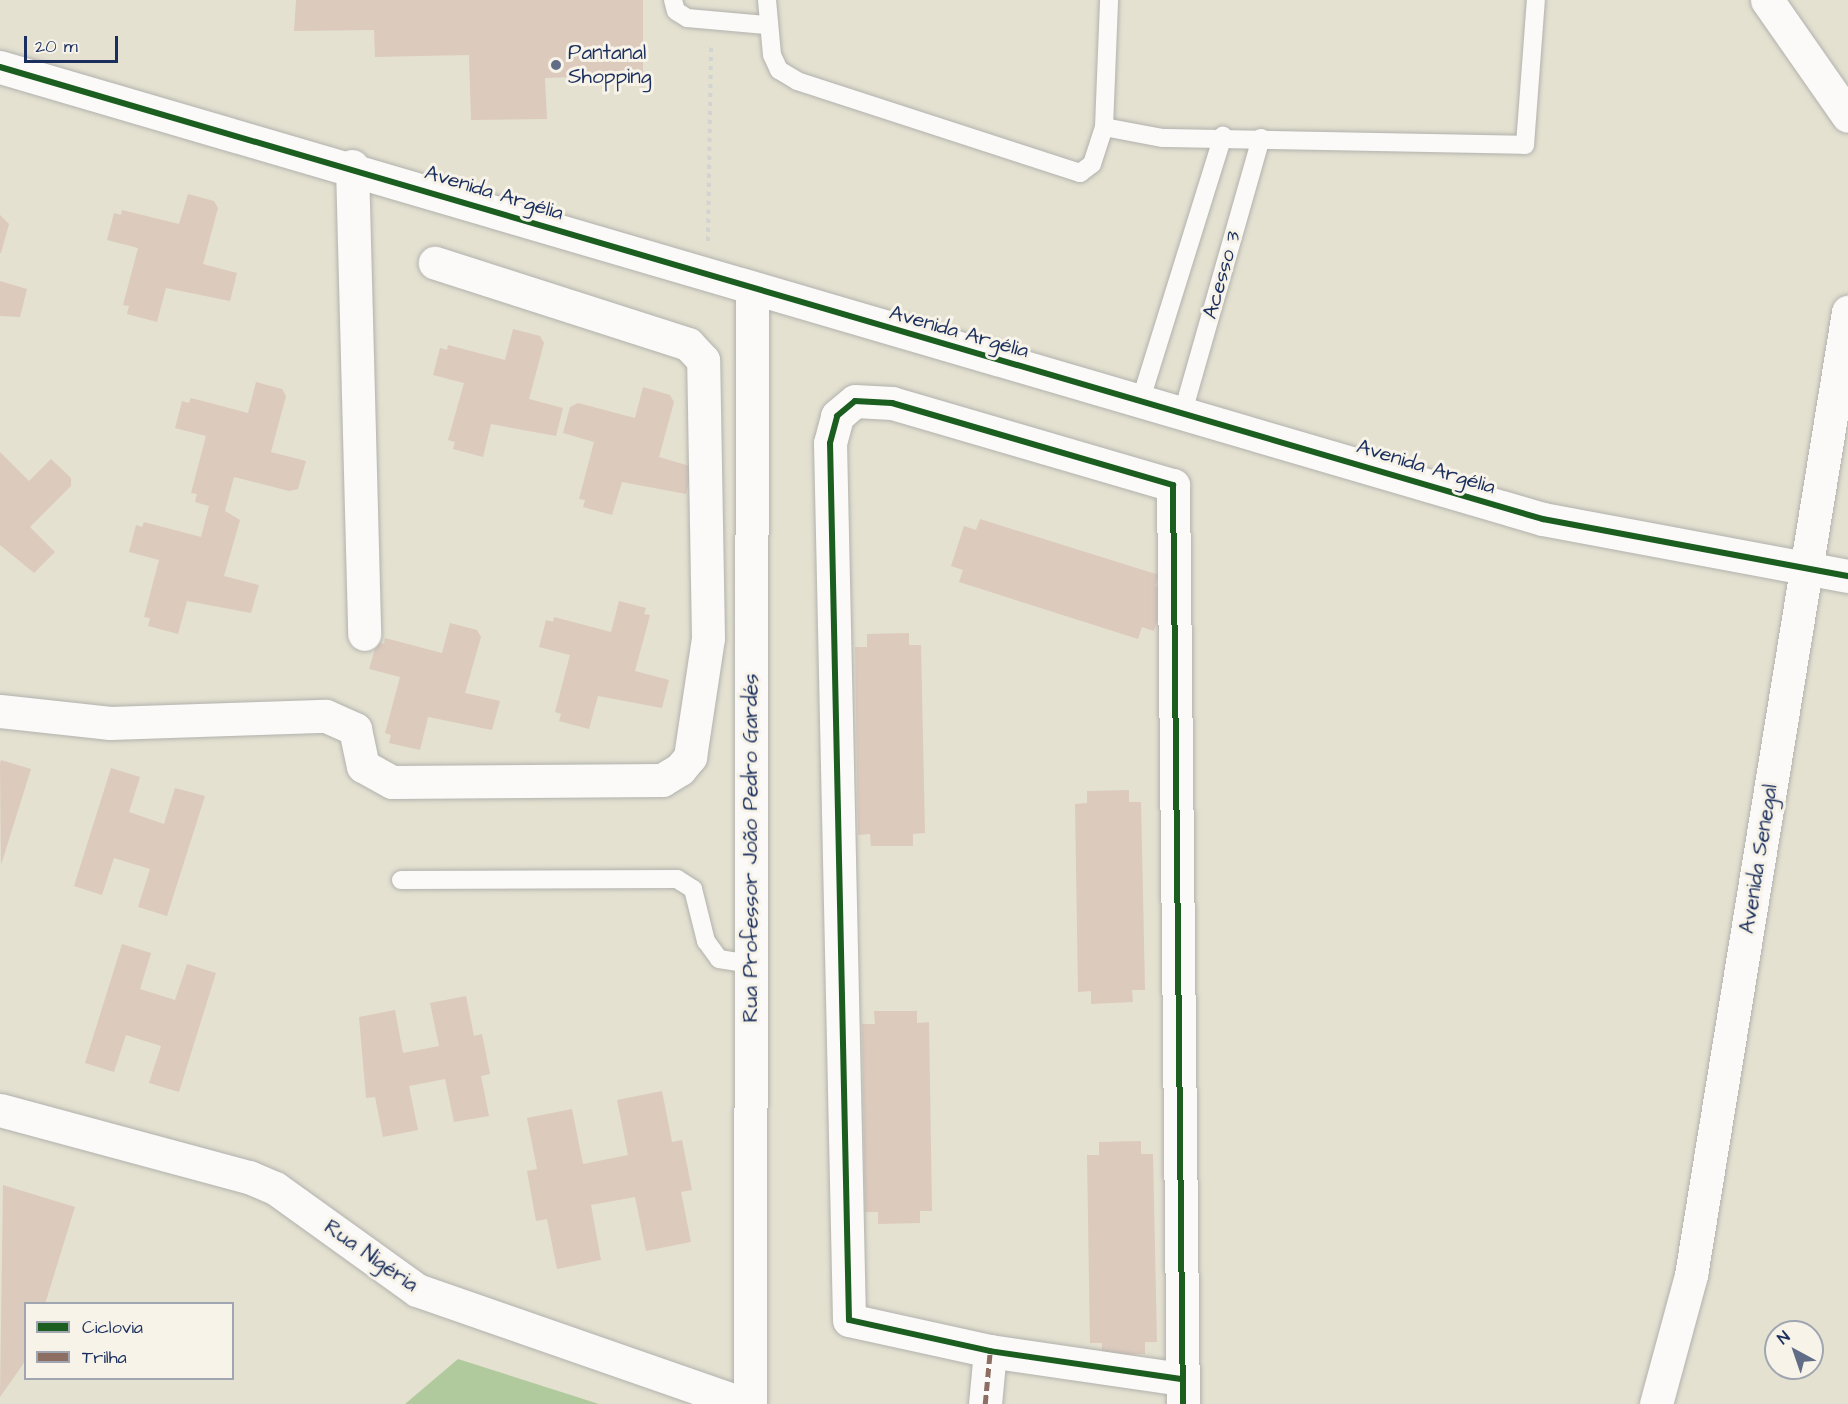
<!DOCTYPE html>
<meta charset="utf-8">
<style>
body{margin:0}
#map{position:relative;width:1848px;height:1404px;overflow:hidden;background:#e4e1d1;font-family:"Architects Daughter",sans-serif}
div>[style]{position:absolute}
[style*='--x']{left:calc(var(--x)*1px);top:calc(var(--y)*1px);width:calc(var(--w)*1px);rotate:calc(var(--a)*1deg)}
.forest>*{inset:0;background:#b1ca9d}
.building>*{inset:0;background:#dccabd}
.path>*{height:4px;margin-top:-2px;transform-origin:0;background:repeating-linear-gradient(90deg,#d3d3d2 0 4.5px,transparent 0 9px)}
.roads{filter:drop-shadow(0 0 2px #b2b2ad) drop-shadow(0 0 2px #b2b2ad)}
.service>*{height:18px;margin:-9px;padding:0 9px;transform-origin:9px;border-radius:9px;background:#fbfaf8}
.minor>*{height:33px;margin:-16.5px;padding:0 16.5px;transform-origin:16.5px;border-radius:16.5px;background:#fbfaf8}
.quiet>*{height:4.5px;margin-top:-2.25px;transform-origin:0;background:repeating-linear-gradient(90deg,#8d6e63 0 9px,transparent 0 13.5px)}
.cycleway>*{height:6px;margin:-3px;padding:0 3px;transform-origin:3px;border-radius:3px;background:#1b5e20}
.dots>*{width:16px;height:16px;translate:-50% -50%;box-sizing:border-box;border:3px solid #f7f3e8;border-radius:50%}
span{translate:-50% -50%;white-space:nowrap;text-align:center;line-height:1.15;-webkit-text-stroke:6px #f7f3e8;paint-order:stroke}
.poi-label{font-size:21px;color:#1b2f5e}
.left{translate:0 -50%;text-align:left}
.street-label{font-size:21px;color:#1b2f5e}
.legend{position:absolute;left:24px;top:1302px;width:210px;height:78px;box-sizing:border-box;background:#f7f3e8;border:2px solid #9fa5b1;margin:0;padding:8px 10px;list-style:none;font-size:18px;color:#1b2f5e}
.legend li{display:flex;align-items:center;gap:12px;height:30px}
.legend b{width:30px;border:2px solid #9fa5b1}
.north{position:absolute;left:1764px;top:1320px;width:60px;height:60px;box-sizing:border-box;background:#f7f3e8;border:2px solid #9fa5b1;border-radius:50%;rotate:320deg;font-size:16px;font-weight:700;line-height:24px;text-align:center;color:#1b2f5e}
.north::after{content:'';display:block;margin:auto;width:21px;height:27px;background:#616d86;clip-path:polygon(50% 0,100% 100%,50% 72%,0 100%)}
.scale{position:absolute;left:24px;top:36px;width:94px;height:27px;box-sizing:border-box;border:3px solid #1b2f5e;border-top:0;padding-left:8px;font-size:18px;line-height:21px;white-space:nowrap;color:#1b2f5e;-webkit-text-stroke:4px #f7f3e8;paint-order:stroke}
</style>
<div id="map">
<div class="forest">
<div style="clip-path:polygon(458px 1359px,599px 1404px,405px 1404px)"></div>
</div>
<div class="building">
<div style="clip-path:polygon(296px 0,643px 0,643px 74px,545px 78px,547px 119px,471px 120px,469px 55px,375px 57px,374px 30px,294px 31px)"></div>
<div style="clip-path:polygon(188px 194px,214px 201px,218px 208px,203px 264px,237px 273px,230px 301px,166px 288px,157px 322px,127px 314px,129px 306px,123px 305px,138px 248px,107px 240px,114px 213px,121px 215px,122px 210px,179px 224px)"></div>
<div style="clip-path:polygon(0 215px,9px 224px,1px 253px,0 253px)"></div>
<div style="clip-path:polygon(0 281px,27px 289px,20px 317px,0 316px)"></div>
<div style="clip-path:polygon(513px 329px,540px 336px,544px 343px,529px 399px,563px 408px,556px 436px,491px 424px,483px 457px,453px 449px,455px 442px,448px 440px,464px 383px,433px 375px,440px 348px,447px 350px,448px 345px,505px 360px)"></div>
<div style="clip-path:polygon(256px 382px,282px 389px,286px 396px,271px 452px,306px 461px,298px 489px,289px 491px,234px 477px,225px 511px,240px 520px,224px 576px,259px 585px,251px 613px,187px 601px,178px 634px,148px 626px,150px 618px,144px 617px,159px 560px,129px 552px,136px 525px,142px 527px,144px 522px,201px 537px,209px 506px,195px 502px,197px 494px,191px 493px,206px 436px,175px 428px,182px 401px,189px 403px,191px 398px,248px 413px)"></div>
<div style="clip-path:polygon(643px 387px,670px 395px,674px 402px,659px 457px,693px 467px,686px 494px,622px 482px,612px 515px,583px 507px,585px 500px,579px 499px,594px 442px,563px 433px,570px 407px,578px 403px,635px 418px)"></div>
<div style="clip-path:polygon(0 452px,29px 481px,51px 459px,71px 478px,71px 486px,30px 527px,55px 552px,34px 573px,0 545px)"></div>
<div style="clip-path:polygon(980px 519px,1159px 575px,1155px 586px,1167px 590px,1154px 631px,1142px 627px,1138px 639px,959px 582px,963px 570px,951px 566px,964px 526px,976px 530px)"></div>
<div style="clip-path:polygon(619px 601px,646px 608px,644px 614px,650px 615px,635px 671px,669px 680px,662px 708px,598px 696px,589px 729px,559px 721px,561px 714px,555px 712px,570px 655px,539px 647px,546px 620px,553px 622px,554px 617px,611px 632px)"></div>
<div style="clip-path:polygon(450px 623px,477px 630px,481px 637px,465px 693px,500px 701px,492px 730px,428px 717px,420px 750px,389px 743px,391px 735px,385px 733px,400px 677px,369px 669px,377px 642px,384px 644px,385px 638px,442px 653px)"></div>
<div style="clip-path:polygon(909px 633px,909px 645px,921px 645px,925px 833px,913px 834px,913px 846px,871px 846px,870px 834px,858px 835px,855px 647px,867px 647px,867px 634px)"></div>
<div style="clip-path:polygon(1px 760px,31px 769px,1px 865px,0 763px)"></div>
<div style="clip-path:polygon(111px 768px,140px 777px,129px 812px,164px 824px,175px 788px,205px 796px,167px 916px,138px 907px,150px 869px,114px 858px,102px 895px,74px 886px)"></div>
<div style="clip-path:polygon(1129px 790px,1129px 802px,1141px 802px,1145px 990px,1132px 990px,1133px 1002px,1091px 1004px,1091px 991px,1078px 992px,1075px 804px,1087px 803px,1087px 791px)"></div>
<div style="clip-path:polygon(122px 944px,151px 953px,140px 989px,175px 1000px,187px 964px,216px 973px,179px 1092px,149px 1083px,161px 1046px,126px 1035px,114px 1072px,85px 1063px)"></div>
<div style="clip-path:polygon(466px 996px,474px 1036px,482px 1034px,490px 1074px,481px 1076px,489px 1116px,454px 1122px,445px 1079px,409px 1086px,418px 1130px,383px 1137px,375px 1097px,366px 1098px,359px 1017px,395px 1010px,403px 1053px,439px 1046px,430px 1003px)"></div>
<div style="clip-path:polygon(874px 1011px,917px 1011px,917px 1023px,929px 1022px,932px 1211px,920px 1211px,920px 1223px,878px 1224px,878px 1212px,865px 1212px,862px 1024px,875px 1024px)"></div>
<div style="clip-path:polygon(662px 1091px,672px 1142px,682px 1140px,692px 1190px,681px 1192px,691px 1242px,646px 1251px,635px 1197px,591px 1205px,601px 1260px,557px 1269px,547px 1219px,536px 1221px,527px 1171px,537px 1169px,527px 1118px,572px 1109px,583px 1164px,628px 1155px,617px 1100px)"></div>
<div style="clip-path:polygon(1141px 1141px,1141px 1154px,1153px 1154px,1157px 1342px,1145px 1342px,1145px 1354px,1102px 1355px,1102px 1343px,1090px 1343px,1087px 1155px,1099px 1155px,1099px 1142px)"></div>
<div style="clip-path:polygon(3px 1185px,75px 1207px,45px 1304px,26px 1304px,26px 1360px,0 1397px)"></div>
</div>
<div class="path">
<div style="--x:708;--y:241;--w:197;--a:-89.1"></div>
</div>
<div class="roads">
<div class="service">
<div style="--x:673;--y:0;--w:11;--a:75"></div>
<div style="--x:676;--y:11;--w:13;--a:32"></div>
<div style="--x:687;--y:18;--w:79;--a:5.1"></div>
<div style="--x:767;--y:0;--w:55;--a:84.8"></div>
<div style="--x:772;--y:55;--w:17;--a:65"></div>
<div style="--x:779;--y:70;--w:21;--a:31"></div>
<div style="--x:797;--y:81;--w:298;--a:18"></div>
<div style="--x:1080;--y:173;--w:15;--a:-37"></div>
<div style="--x:1092;--y:164;--w:39;--a:-72"></div>
<div style="--x:1104;--y:127;--w:127;--a:-87.7"></div>
<div style="--x:1104;--y:127;--w:60;--a:10.6"></div>
<div style="--x:1163;--y:138;--w:362;--a:1.1"></div>
<div style="--x:1525;--y:145;--w:145;--a:-85.7"></div>
<div style="--x:1141;--y:399;--w:276;--a:-72.7"></div>
<div style="--x:1183;--y:412;--w:285;--a:-74.1"></div>
<div style="--x:401;--y:880;--w:276;--a:-0.2"></div>
<div style="--x:677;--y:879;--w:19;--a:32"></div>
<div style="--x:693;--y:889;--w:54;--a:76"></div>
<div style="--x:706;--y:941;--w:22;--a:54"></div>
<div style="--x:719;--y:959;--w:31;--a:9"></div>
</div>
<div class="minor">
<div style="--x:1767;--y:0;--w:141;--a:55.1"></div>
<div style="--x:0;--y:67;--w:1608;--a:16.33"></div>
<div style="--x:1543;--y:519;--w:310;--a:10.6"></div>
<div style="--x:352;--y:166;--w:468;--a:88.5"></div>
<div style="--x:0;--y:711;--w:111;--a:6.2"></div>
<div style="--x:110;--y:723;--w:216;--a:-1.9"></div>
<div style="--x:326;--y:716;--w:32;--a:24"></div>
<div style="--x:355;--y:729;--w:38;--a:78"></div>
<div style="--x:363;--y:766;--w:33;--a:29"></div>
<div style="--x:392;--y:782;--w:270;--a:-0.4"></div>
<div style="--x:662;--y:780;--w:21;--a:-31"></div>
<div style="--x:680;--y:769;--w:16;--a:-50"></div>
<div style="--x:690;--y:757;--w:120;--a:-81.4"></div>
<div style="--x:708;--y:638;--w:278;--a:-91"></div>
<div style="--x:703;--y:360;--w:22;--a:-133"></div>
<div style="--x:688;--y:344;--w:266;--a:-162.2"></div>
<div style="--x:0;--y:1110;--w:258;--a:15.1"></div>
<div style="--x:249;--y:1177;--w:28;--a:23"></div>
<div style="--x:275;--y:1188;--w:175;--a:35.7"></div>
<div style="--x:417;--y:1290;--w:347;--a:19.2"></div>
<div style="--x:1181;--y:1379;--w:193;--a:-171.7"></div>
<div style="--x:990;--y:1351;--w:144;--a:-167.6"></div>
<div style="--x:849;--y:1320;--w:877;--a:-91.24"></div>
<div style="--x:830;--y:443;--w:28;--a:-75"></div>
<div style="--x:837;--y:416;--w:23;--a:-40"></div>
<div style="--x:855;--y:401;--w:37;--a:3"></div>
<div style="--x:892;--y:403;--w:293;--a:16.3"></div>
<div style="--x:1173;--y:485;--w:919;--a:89.38"></div>
<div style="--x:750;--y:1404;--w:1113;--a:-89.9"></div>
<div style="--x:985;--y:1404;--w:53;--a:-84.6"></div>
<div style="--x:1656;--y:1404;--w:134;--a:-74.8"></div>
<div style="--x:1691;--y:1275;--w:976;--a:-80.74"></div>
</div>
</div>
<div class="quiet">
<div style="--x:985;--y:1404;--w:53;--a:-84.6"></div>
</div>
<div class="cycleway">
<div style="--x:0;--y:67;--w:1608;--a:16.33"></div>
<div style="--x:1543;--y:519;--w:310;--a:10.6"></div>
<div style="--x:1181;--y:1379;--w:193;--a:-171.7"></div>
<div style="--x:990;--y:1351;--w:144;--a:-167.6"></div>
<div style="--x:849;--y:1320;--w:877;--a:-91.24"></div>
<div style="--x:830;--y:443;--w:28;--a:-75"></div>
<div style="--x:837;--y:416;--w:23;--a:-40"></div>
<div style="--x:855;--y:401;--w:37;--a:3"></div>
<div style="--x:892;--y:403;--w:293;--a:16.3"></div>
<div style="--x:1173;--y:485;--w:919;--a:89.38"></div>
</div>
<div class="dots">
<div style="left:556px;top:65px;background:#616d86"></div>
</div>
<div class="poi-label">
<span class="left" style="left:568px;top:65px">Pantanal<br>Shopping</span>
</div>
<div class="street-label">
<span style="left:494px;top:193px;rotate:17deg">Avenida Argélia</span>
<span style="left:1222px;top:275px;rotate:-74deg">Acesso 3</span>
<span style="left:959px;top:332px;rotate:16deg">Avenida Argélia</span>
<span style="left:1426px;top:467px;rotate:17deg">Avenida Argélia</span>
<span style="left:751px;top:848px;rotate:-90deg">Rua Professor João Pedro Gardés</span>
<span style="left:1759px;top:859px;rotate:-81deg">Avenida Senegal</span>
<span style="left:371px;top:1256px;rotate:35deg">Rua Nigéria</span>
</div>
<ul class="legend">
<li><b style="height:8px;background:#1b5e20"></b>Ciclovia</li>
<li><b style="height:8px;background:#8d6e63"></b>Trilha</li>
</ul>
<div class="north">N</div>
<div class="scale">20 m</div>
</div>
